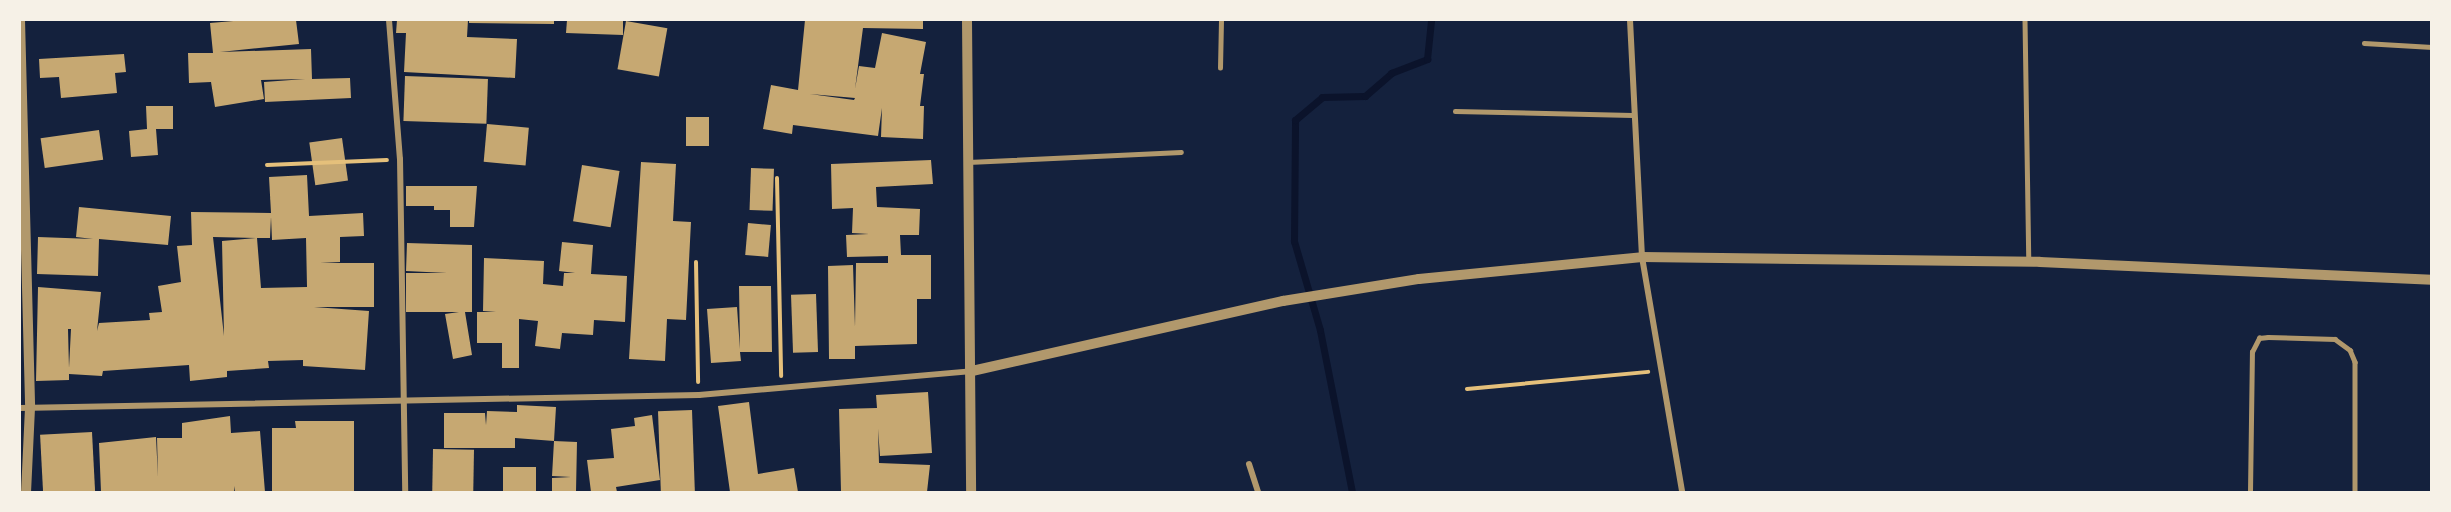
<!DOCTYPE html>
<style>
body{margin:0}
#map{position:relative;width:2451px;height:512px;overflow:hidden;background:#14213d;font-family:Commissioner,sans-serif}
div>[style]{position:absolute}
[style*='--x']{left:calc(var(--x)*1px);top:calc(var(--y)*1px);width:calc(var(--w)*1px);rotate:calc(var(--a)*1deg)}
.stream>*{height:7px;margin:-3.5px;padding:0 3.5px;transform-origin:3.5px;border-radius:3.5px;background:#0b132b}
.building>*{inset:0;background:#c6a872;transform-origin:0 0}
.path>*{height:4px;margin:-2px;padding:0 2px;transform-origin:2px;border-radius:2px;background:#e5c07b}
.service>*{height:4.5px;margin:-2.25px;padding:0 2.25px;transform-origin:2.25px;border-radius:2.25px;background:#b1986c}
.minor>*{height:6px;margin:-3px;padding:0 3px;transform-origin:3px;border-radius:3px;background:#b1986c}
.tertiary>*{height:10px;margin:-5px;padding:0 5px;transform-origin:5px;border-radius:5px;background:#b1986c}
span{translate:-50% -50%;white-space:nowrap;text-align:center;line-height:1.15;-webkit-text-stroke:6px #f6f1e7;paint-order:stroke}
.frame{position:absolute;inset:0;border:21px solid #f6f1e7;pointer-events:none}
</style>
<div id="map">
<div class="stream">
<div style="--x:1352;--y:492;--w:165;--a:-101.2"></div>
<div style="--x:1320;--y:330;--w:93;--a:-106.3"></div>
<div style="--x:1294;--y:241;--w:121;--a:-89.5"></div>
<div style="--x:1295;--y:120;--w:35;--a:-40"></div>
<div style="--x:1322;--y:97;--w:43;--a:-1.3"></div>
<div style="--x:1365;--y:96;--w:35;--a:-41"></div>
<div style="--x:1391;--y:73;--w:39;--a:-21"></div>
<div style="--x:1427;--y:59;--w:39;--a:-84"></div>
</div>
<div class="building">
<div style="clip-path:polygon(245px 20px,296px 20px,299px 44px,220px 52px,311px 49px,312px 79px,350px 78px,351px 98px,265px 102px,264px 82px,305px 79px,261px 80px,264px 99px,215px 107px,211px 82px,189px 83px,188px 53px,213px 53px,210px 23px)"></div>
<div style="clip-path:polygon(397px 20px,468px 20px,467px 37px,517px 39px,515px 78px,404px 72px,406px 33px,396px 33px)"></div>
<div style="clip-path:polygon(469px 20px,554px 20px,554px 24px,469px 23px)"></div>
<div style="clip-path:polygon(567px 20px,623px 20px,623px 35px,566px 33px)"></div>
<div style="clip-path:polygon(evenodd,805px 20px,923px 20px,923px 29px,863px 28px,855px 89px,859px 66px,875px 68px,882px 33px,926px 42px,920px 74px,924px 74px,920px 106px,924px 106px,923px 139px,881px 137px,882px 108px,878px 136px,793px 125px,792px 134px,763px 129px,771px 85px,798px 90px,805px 20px,810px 94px,855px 98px,854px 100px,810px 94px)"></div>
<div style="left:626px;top:21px;width:42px;height:49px;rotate:10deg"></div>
<div style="clip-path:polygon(124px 54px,126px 72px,115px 73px,117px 93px,61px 98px,59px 77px,40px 78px,39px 59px)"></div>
<div style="left:405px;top:76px;width:83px;height:45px;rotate:2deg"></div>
<div style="clip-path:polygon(146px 106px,173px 106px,173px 129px,156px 129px,158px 155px,131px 157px,129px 131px,147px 129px)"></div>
<div style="left:686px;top:117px;width:23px;height:29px"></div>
<div style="left:487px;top:124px;width:42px;height:38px;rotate:5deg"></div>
<div style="left:99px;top:130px;width:30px;height:59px;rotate:82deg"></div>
<div style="left:342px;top:138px;width:43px;height:33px;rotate:82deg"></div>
<div style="clip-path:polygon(931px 160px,933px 184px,876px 187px,877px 207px,920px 209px,919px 235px,900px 235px,901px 255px,931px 255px,931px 299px,917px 299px,917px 344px,855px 346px,855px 359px,829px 359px,828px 266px,853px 265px,855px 327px,856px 263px,888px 263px,888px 256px,847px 257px,846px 235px,869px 234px,852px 233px,853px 208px,832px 209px,831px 164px)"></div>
<div style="clip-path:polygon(641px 162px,676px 164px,673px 221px,691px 222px,686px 320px,667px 319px,665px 361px,629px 359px)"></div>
<div style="left:582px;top:165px;width:38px;height:57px;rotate:9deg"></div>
<div style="left:751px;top:168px;width:23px;height:42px;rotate:2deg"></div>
<div style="clip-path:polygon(evenodd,307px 175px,309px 216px,363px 213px,364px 236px,340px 237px,340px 262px,320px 263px,374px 263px,374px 307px,314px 307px,369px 311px,365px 370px,303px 366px,303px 360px,268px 361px,269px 368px,227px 371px,227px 377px,190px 381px,189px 365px,103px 371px,102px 376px,69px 374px,69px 380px,36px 381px,38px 287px,101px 292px,97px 331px,99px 323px,150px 320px,149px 313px,162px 312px,158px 286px,181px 282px,177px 246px,192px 245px,191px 212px,271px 213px,269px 177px,307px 175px,271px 217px,272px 240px,306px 238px,307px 287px,261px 288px,257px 238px,270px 238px,271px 217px,307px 175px,213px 237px,256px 238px,222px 241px,224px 336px,213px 237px,307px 175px,68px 329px,71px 329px,69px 368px,68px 329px)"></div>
<div style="clip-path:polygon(406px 186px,477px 186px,474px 227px,450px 227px,450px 210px,434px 210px,434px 206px,406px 206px)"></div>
<div style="clip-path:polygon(79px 207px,171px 216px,168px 245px,99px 239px,98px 276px,37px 274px,38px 237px,93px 239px,76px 237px)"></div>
<div style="left:748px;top:223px;width:23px;height:32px;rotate:5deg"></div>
<div style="clip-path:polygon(562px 242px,593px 245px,591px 274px,627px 276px,625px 322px,594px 320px,593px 335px,562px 333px,560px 349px,535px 346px,538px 321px,519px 319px,519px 368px,502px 368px,502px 343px,477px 343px,477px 312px,496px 312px,483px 311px,484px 258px,544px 261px,543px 284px,563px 286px,564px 273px,575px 273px,559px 271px)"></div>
<div style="clip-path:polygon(407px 243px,472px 245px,472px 312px,465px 312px,472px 355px,453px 359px,445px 314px,459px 312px,406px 312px,406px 273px,447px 273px,406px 271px)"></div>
<div style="clip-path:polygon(739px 286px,771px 286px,772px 352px,740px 352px,741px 361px,711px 363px,707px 309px,737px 307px,740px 349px)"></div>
<div style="left:816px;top:294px;width:58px;height:25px;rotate:88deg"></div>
<div style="clip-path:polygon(928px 392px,932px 453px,880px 456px,878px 429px,879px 463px,930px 465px,927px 492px,841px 492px,839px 409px,877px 408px,876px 395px)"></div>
<div style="clip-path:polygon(749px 402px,758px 474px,794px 468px,798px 492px,730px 492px,718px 406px)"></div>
<div style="clip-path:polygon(517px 405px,556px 407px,554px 441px,515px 438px,515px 448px,444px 448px,444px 413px,485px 413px,486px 425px,487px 411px,517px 412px)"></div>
<div style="left:692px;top:410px;width:82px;height:34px;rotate:88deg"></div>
<div style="clip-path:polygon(652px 415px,660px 480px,616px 487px,617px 492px,591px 492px,587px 460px,614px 458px,611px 429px,635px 426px,634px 418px)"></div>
<div style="clip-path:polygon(230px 416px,231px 433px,260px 431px,265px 492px,235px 492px,234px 486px,234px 492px,101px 492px,99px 443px,156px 437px,158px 477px,157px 438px,182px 438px,182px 423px)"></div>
<div style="clip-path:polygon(295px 421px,354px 421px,354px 492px,272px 492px,272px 428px,296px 428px)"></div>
<div style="left:92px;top:432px;width:60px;height:52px;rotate:87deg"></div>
<div style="clip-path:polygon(554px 441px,577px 442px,576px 492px,552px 492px,552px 478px,571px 477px,552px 476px)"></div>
<div style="left:433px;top:449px;width:41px;height:43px;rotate:1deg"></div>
<div style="left:503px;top:467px;width:33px;height:25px"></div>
</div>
<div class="path">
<div style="--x:267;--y:165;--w:120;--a:-2.4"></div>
<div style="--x:777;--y:178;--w:198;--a:88.8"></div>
<div style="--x:696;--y:262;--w:120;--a:89"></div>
<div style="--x:1467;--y:389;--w:182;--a:-5.4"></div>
</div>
<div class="service">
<div style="--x:2025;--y:20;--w:242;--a:89.1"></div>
<div style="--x:2364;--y:43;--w:68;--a:3.4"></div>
<div style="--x:1220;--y:68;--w:48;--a:-88.8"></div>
<div style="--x:1455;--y:111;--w:177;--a:1.3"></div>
<div style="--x:968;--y:162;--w:213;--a:-2.7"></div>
<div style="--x:2250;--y:492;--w:140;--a:-89.2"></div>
<div style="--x:2252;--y:352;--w:16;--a:-63"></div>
<div style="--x:2259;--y:338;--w:9;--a:-6"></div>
<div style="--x:2268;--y:337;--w:67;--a:1.7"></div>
<div style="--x:2335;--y:339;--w:19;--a:36"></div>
<div style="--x:2350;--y:350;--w:13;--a:67"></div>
<div style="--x:2355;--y:362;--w:130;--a:90"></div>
</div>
<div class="minor">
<div style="--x:389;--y:20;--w:139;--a:85.5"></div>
<div style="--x:400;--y:159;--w:333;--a:89.1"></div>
<div style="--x:1630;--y:20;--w:237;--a:87.1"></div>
<div style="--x:1642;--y:257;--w:238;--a:80.3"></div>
<div style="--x:20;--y:408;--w:679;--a:-1.1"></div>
<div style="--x:699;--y:395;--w:274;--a:-5"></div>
<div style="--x:1249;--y:464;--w:29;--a:72"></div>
</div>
<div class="tertiary">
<div style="--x:20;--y:20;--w:388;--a:88.5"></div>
<div style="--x:30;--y:408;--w:84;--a:92.7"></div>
<div style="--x:967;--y:20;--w:472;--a:89.5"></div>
<div style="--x:972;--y:371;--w:319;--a:-12.7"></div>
<div style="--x:1283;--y:301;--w:138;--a:-9.2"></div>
<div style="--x:1419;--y:279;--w:224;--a:-5.6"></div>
<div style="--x:1642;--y:257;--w:398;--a:0.7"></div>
<div style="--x:2040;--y:262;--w:392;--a:2.6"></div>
</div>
<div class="frame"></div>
</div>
